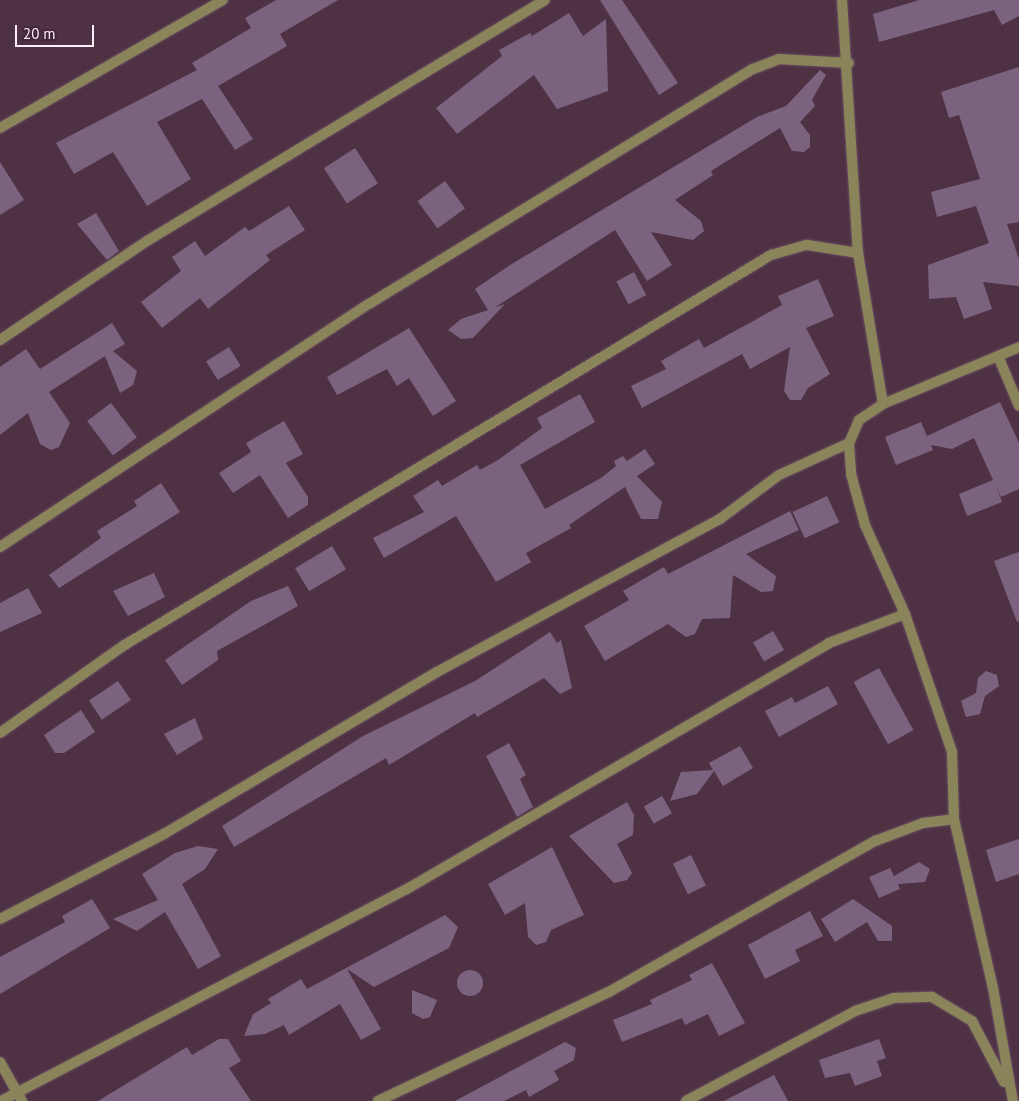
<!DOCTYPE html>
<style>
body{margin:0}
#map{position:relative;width:1019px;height:1101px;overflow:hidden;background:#4f3144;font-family:"PT Sans",sans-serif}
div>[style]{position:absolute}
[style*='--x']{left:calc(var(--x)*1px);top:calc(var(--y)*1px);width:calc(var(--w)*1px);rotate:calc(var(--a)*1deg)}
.building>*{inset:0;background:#7b6380;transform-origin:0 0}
.round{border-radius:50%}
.roads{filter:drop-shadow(0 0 1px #6b4f61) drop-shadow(0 0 1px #6b4f61)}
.minor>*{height:10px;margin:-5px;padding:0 5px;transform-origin:5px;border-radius:5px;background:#89845a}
span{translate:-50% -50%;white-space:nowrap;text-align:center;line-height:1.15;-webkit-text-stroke:4.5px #44273a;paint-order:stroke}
.scale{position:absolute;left:15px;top:25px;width:79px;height:22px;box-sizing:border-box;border:2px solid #feeef8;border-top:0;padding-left:6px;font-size:15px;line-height:18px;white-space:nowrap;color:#feeef8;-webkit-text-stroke:4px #44273a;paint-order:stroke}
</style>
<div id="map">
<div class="building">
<div style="clip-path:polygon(276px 0,338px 0,280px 34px,287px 46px,218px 86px,253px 139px,235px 150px,202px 99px,157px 122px,191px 179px,147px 206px,113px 152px,74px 174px,56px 143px,197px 70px,192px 63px,251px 28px,245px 18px)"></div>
<div style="clip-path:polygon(600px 0,622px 0,678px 83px,659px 95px)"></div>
<div style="clip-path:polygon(919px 0,1019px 0,1019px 16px,1002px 25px,994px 10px,879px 42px,873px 14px)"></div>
<div style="clip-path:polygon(569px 13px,583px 36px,606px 19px,608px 91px,557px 109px,534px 75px,457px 134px,436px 108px,502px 56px,499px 50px,530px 33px,532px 36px)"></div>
<div style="clip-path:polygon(1019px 67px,1019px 222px,1007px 224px,1019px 259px,1019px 286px,983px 282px,992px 309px,964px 319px,956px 297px,929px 299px,928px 265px,989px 243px,976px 206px,937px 217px,931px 192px,980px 179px,959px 115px,949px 118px,941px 92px)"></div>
<div style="clip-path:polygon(820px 70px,826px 75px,812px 100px,815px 106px,800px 122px,810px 135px,810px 147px,804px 152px,792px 151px,780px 128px,711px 171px,713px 175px,675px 200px,701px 221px,704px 231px,693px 240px,651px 232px,672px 265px,647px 281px,615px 230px,494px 308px,505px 304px,473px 338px,461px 339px,448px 330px,461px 319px,488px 310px,475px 289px,510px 265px,757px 117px,786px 106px)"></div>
<div style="left:355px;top:148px;width:42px;height:37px;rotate:57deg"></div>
<div style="clip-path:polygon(0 162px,24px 200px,0 215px)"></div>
<div style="left:445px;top:181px;width:34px;height:34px;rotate:54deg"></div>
<div style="clip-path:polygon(289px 206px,305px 230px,266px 255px,270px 260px,208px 309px,200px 298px,162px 328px,141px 302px,181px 271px,172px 257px,195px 241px,205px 256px,245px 227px,249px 231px)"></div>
<div style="clip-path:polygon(96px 213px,119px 251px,107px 260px,77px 224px)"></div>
<div style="left:634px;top:272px;width:26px;height:20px;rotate:62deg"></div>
<div style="clip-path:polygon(818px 279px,834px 316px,806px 328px,830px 374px,808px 388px,801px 400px,790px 400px,784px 391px,790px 347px,750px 369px,742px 354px,642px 408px,631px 386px,666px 369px,661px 361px,699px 339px,704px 348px,782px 305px,778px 296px)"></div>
<div style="clip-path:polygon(112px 323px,125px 344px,113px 351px,137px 371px,133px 385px,120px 393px,105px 356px,49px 392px,70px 423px,59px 447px,51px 450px,40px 444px,28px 413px,0 435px,0 367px,26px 349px,40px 369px)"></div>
<div style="clip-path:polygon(409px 328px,456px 401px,433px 416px,409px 378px,397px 386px,387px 369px,337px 395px,327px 377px)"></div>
<div style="left:229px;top:347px;width:22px;height:27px;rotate:58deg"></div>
<div style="clip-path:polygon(580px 394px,595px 422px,520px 465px,545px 509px,601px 478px,616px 466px,614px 461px,623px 456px,627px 461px,645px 449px,655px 464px,637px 476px,662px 502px,658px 519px,641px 519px,625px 487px,569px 525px,571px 528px,526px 553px,531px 562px,496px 582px,456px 516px,384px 558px,373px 538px,424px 512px,413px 496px,438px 480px,442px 486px,477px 465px,480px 470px,498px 460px,542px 428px,537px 418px)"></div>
<div style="clip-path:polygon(1000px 402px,1019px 443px,1019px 489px,1001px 497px,996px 485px,1002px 502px,967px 516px,959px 494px,993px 480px,974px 438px,952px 449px,931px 445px,933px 450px,896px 465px,885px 437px,921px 422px,927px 436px)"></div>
<div style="left:111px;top:403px;width:43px;height:30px;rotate:53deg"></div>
<div style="clip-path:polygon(284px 421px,303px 454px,286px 463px,308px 497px,308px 505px,288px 518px,260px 475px,233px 493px,219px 473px,251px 452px,246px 443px)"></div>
<div style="clip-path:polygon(161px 483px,180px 512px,59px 588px,49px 575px,101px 538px,97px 531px,137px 506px,134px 501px)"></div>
<div style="left:827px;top:496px;width:29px;height:38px;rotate:65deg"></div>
<div style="clip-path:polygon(790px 511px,799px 530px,746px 554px,776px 576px,773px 591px,761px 592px,733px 575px,730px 618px,702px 619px,695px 634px,686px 637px,668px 624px,605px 661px,584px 626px,629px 600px,623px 591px,664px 567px,668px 574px)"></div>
<div style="left:332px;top:546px;width:27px;height:43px;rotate:59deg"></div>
<div style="clip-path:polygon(1019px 552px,1019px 621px,1017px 622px,994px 561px)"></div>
<div style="clip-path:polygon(154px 573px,165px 597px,128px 616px,113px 591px)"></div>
<div style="clip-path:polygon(288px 586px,298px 606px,217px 651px,218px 660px,182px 685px,165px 660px,251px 601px)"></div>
<div style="clip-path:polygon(28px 588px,42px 613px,0 632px,0 603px)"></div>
<div style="left:773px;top:631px;width:22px;height:23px;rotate:60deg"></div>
<div style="clip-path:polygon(550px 632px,557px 643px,561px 640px,572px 688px,560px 694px,544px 678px,477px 717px,475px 713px,389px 765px,386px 758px,234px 847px,222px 826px,363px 736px,475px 681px)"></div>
<div style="left:879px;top:668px;width:71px;height:29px;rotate:61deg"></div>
<div style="clip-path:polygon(986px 671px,997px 675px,999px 686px,985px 696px,980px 714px,966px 717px,961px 701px,976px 693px,978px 678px)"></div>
<div style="left:118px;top:681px;width:23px;height:35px;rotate:56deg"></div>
<div style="clip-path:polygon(828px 686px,838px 704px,779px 737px,765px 711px,792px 697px,795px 703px)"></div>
<div style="clip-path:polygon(81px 710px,95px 732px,64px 753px,55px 753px,44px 735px)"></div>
<div style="clip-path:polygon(195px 718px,203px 739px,177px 755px,164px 734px)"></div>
<div style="clip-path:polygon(509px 743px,526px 775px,520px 779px,533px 807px,517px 817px,486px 756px)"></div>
<div style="clip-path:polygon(740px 746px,753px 768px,723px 786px,714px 771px,697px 794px,670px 801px,681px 772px,713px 770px,709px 763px)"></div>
<div style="left:662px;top:796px;width:20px;height:21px;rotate:60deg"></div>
<div style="clip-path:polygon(627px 802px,634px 815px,633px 835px,617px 844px,632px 873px,627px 880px,614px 883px,569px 836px)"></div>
<div style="clip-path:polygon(1019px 839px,1019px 874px,996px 882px,986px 850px)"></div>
<div style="clip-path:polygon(198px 846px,218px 849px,205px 869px,182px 884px,221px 956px,198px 969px,165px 912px,137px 931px,113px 919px,158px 900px,142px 874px,175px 853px)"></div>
<div style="clip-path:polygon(552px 847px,584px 915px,551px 930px,546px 942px,536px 945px,528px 937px,525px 903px,505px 915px,488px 884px)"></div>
<div style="left:691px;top:855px;width:34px;height:20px;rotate:64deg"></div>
<div style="clip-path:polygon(919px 862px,930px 869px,925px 882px,898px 884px,900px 889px,879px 898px,869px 877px,890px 868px,894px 876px)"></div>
<div style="clip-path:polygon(92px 899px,110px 928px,0 994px,0 957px,65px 922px,62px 916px)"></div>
<div style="clip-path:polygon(853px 899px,892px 926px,892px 941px,878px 941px,867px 922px,835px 942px,821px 919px)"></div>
<div style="clip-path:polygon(810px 911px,823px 936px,795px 950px,800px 961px,765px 979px,748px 945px)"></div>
<div style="clip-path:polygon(445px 915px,458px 927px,449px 948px,374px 987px,347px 969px,381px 1029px,361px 1040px,340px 1004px,289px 1035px,284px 1025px,265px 1034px,244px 1036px,253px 1014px,271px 1003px,268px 999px,301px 979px,307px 989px)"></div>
<div style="clip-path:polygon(712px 963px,745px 1023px,719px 1036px,708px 1014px,685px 1025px,682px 1018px,622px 1042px,613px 1020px,652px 1004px,650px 1000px,692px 980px,689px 975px)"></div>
<div class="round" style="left:457px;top:970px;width:26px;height:26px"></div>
<div style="clip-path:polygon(412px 990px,437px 1000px,430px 1017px,423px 1019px,412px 1013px)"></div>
<div style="clip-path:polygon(219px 1039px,228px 1039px,241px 1061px,229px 1068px,251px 1101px,98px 1101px,187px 1047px,192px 1055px)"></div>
<div style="clip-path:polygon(879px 1039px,886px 1058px,877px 1061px,882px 1076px,855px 1086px,850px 1073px,825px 1078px,819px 1060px)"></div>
<div style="clip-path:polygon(565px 1042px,576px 1048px,574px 1060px,554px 1071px,559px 1080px,529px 1097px,526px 1090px,504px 1101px,455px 1101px)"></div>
<div style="clip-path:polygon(774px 1075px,788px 1101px,724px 1101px)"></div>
</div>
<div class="roads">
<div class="minor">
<div style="--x:842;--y:0;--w:254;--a:86.4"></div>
<div style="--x:858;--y:253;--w:153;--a:80.6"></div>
<div style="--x:883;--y:404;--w:147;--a:-22.7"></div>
<div style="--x:0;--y:128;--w:257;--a:-29.9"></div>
<div style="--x:0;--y:340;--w:177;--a:-34"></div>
<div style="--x:147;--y:241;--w:465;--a:-31.2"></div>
<div style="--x:998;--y:356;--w:54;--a:67.2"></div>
<div style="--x:883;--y:404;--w:29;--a:146"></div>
<div style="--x:859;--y:420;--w:25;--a:113"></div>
<div style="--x:849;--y:443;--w:31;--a:86"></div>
<div style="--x:851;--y:474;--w:53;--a:74.6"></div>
<div style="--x:865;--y:525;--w:98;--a:65.8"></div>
<div style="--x:905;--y:614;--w:146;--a:71.2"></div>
<div style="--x:952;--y:752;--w:67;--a:88.3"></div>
<div style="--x:954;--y:819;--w:173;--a:77"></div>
<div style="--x:993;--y:988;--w:115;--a:80"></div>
<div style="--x:0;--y:547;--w:442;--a:-33.4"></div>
<div style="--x:369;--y:304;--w:450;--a:-31.5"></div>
<div style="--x:753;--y:69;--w:28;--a:-21"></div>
<div style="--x:779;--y:59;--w:70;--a:3.3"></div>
<div style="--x:0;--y:733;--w:151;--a:-35.3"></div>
<div style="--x:123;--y:646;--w:757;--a:-31.11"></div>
<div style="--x:771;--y:255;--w:37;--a:-16"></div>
<div style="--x:807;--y:245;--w:52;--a:8.9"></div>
<div style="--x:0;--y:919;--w:185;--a:-27.4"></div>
<div style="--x:164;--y:834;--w:317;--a:-30.7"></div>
<div style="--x:437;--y:672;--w:322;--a:-28.4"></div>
<div style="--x:720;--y:519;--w:74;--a:-36.7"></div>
<div style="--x:779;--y:475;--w:77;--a:-24.6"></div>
<div style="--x:0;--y:1062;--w:45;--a:60.6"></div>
<div style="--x:1;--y:1101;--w:458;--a:-27.6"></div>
<div style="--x:407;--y:889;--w:488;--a:-30.2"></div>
<div style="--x:829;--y:643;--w:81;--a:-20.9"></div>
<div style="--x:378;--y:1101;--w:255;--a:-25.3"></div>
<div style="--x:609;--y:992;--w:306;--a:-29.6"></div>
<div style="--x:875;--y:841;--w:51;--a:-20.6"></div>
<div style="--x:923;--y:823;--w:31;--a:-7"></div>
<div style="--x:686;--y:1101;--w:191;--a:-28"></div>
<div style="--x:855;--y:1011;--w:41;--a:-18.4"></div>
<div style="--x:894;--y:998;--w:38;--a:-2"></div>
<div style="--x:932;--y:997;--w:47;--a:31"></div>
<div style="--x:972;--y:1021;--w:69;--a:62.3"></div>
</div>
</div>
<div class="scale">20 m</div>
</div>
